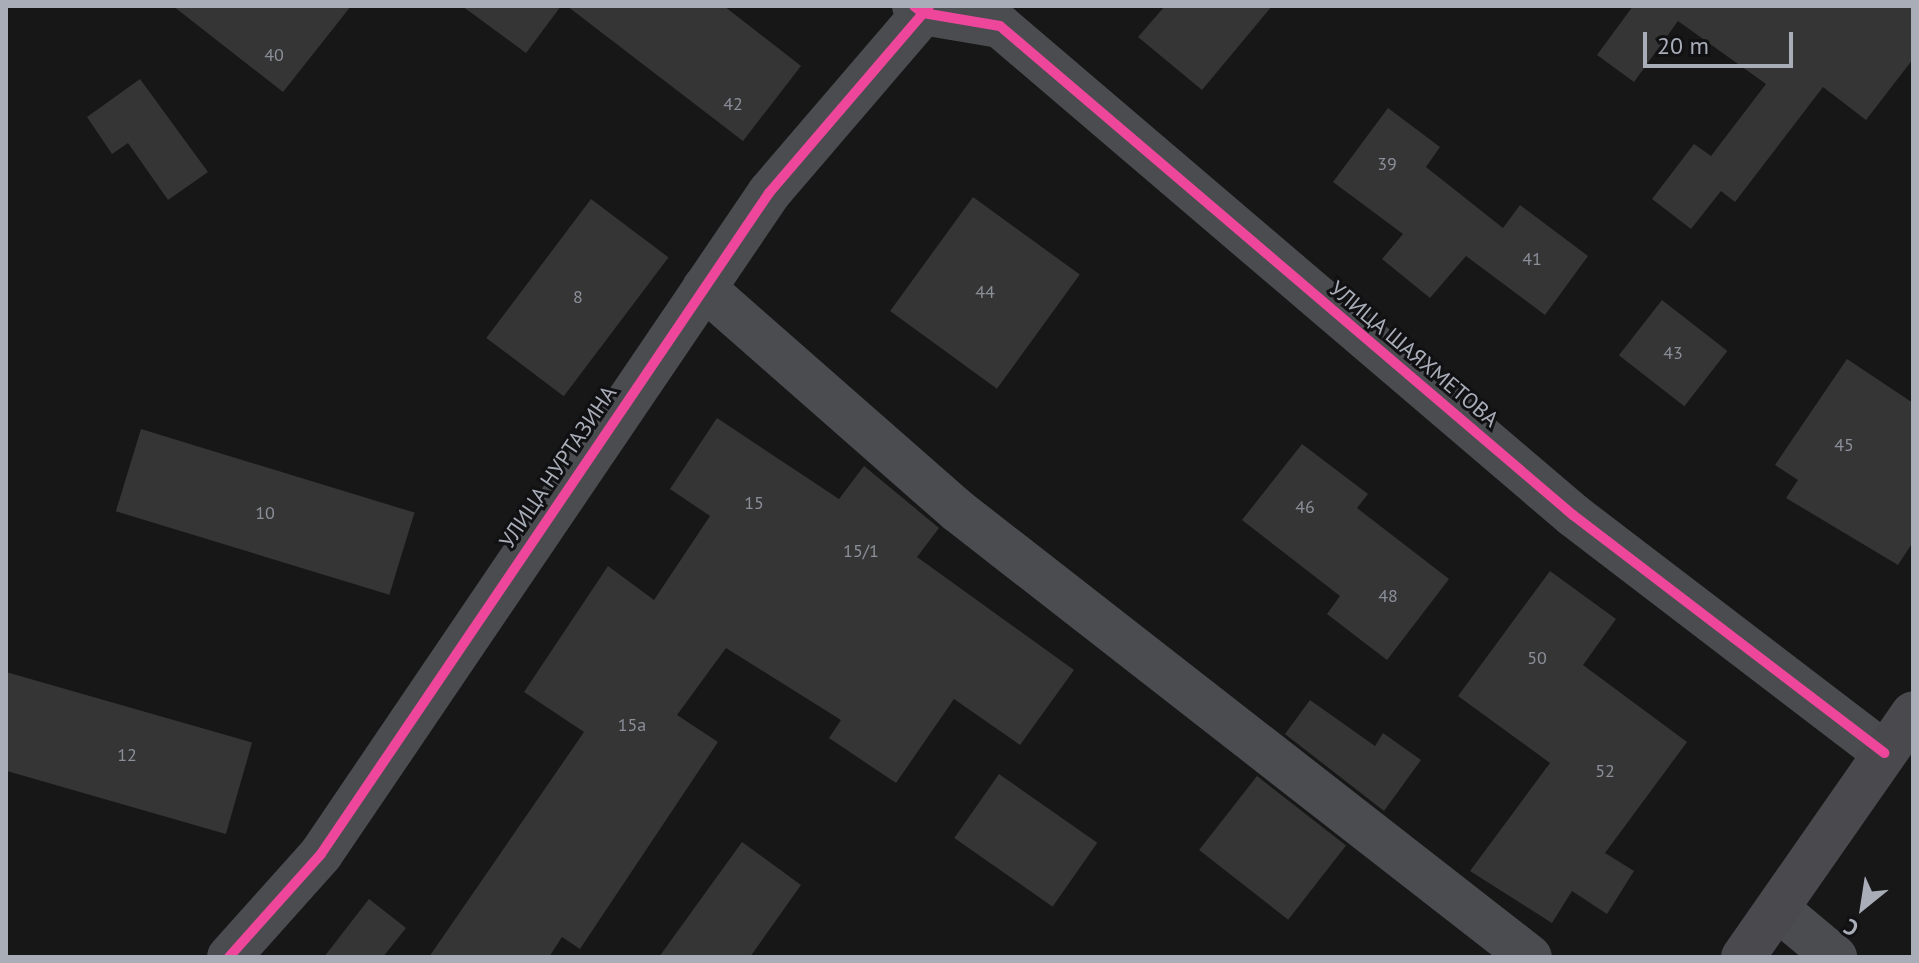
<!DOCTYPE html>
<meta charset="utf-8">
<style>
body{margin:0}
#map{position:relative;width:1919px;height:963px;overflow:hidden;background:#171717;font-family:"PT Sans",sans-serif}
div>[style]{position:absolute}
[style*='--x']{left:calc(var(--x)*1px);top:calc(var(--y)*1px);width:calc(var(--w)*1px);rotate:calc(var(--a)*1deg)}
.building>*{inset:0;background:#353536;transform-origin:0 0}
.minor>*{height:44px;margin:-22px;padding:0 22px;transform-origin:22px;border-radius:22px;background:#4b4c50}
.secondary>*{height:44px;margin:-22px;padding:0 22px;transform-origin:22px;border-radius:22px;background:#4a4a4e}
.cycleway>*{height:10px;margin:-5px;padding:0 5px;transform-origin:5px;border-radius:5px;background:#ed469a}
span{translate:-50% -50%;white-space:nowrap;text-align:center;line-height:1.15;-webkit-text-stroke:6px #111113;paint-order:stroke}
.number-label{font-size:18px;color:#8b8f98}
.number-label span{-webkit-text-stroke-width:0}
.street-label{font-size:22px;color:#a8adb8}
.frame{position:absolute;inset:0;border:8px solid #a8adb8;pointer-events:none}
.north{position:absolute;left:1823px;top:867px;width:80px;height:80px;-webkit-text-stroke:6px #111113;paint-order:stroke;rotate:210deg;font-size:22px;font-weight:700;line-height:32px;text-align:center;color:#a8adb8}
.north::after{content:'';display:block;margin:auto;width:28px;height:36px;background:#a8adb8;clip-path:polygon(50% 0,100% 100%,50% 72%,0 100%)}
.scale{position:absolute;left:1643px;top:32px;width:150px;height:36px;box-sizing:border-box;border:4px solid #a8adb8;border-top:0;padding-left:10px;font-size:24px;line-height:28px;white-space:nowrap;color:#a8adb8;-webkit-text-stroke:6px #111113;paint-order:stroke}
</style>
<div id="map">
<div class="building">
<div style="clip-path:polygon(173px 6px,351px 6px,283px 92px)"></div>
<div style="clip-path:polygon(462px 6px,561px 6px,526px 53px)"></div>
<div style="clip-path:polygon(567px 6px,724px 6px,801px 66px,743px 141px)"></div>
<div style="clip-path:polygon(1165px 6px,1272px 6px,1202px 90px,1138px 37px)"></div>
<div style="clip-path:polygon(1633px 6px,1913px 6px,1913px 59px,1866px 120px,1823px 87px,1735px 202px,1721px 191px,1691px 229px,1652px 199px,1694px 144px,1711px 156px,1766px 84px,1678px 21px,1634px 82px,1597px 55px)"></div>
<div style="clip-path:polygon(140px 79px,208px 172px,168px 200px,128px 143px,112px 154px,87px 117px)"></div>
<div style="clip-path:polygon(1388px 108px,1440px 147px,1426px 167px,1503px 228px,1520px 205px,1588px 256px,1545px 315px,1466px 256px,1430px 298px,1382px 259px,1403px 234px,1333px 182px)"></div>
<div style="left:973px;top:197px;width:132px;height:141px;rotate:36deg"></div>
<div style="left:591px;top:199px;width:97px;height:174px;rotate:37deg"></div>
<div style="left:1662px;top:300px;width:83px;height:70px;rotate:38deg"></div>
<div style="clip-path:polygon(1847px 359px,1913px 403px,1913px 542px,1898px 565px,1786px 498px,1798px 480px,1775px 465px)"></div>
<div style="clip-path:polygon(717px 418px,839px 499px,864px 466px,939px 528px,917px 557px,1074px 670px,1020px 745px,954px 699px,896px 783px,829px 738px,841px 720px,726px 648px,677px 715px,718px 742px,580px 949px,562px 937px,549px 957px,429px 957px,584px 732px,524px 692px,608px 566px,654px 600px,710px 516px,670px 489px)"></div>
<div style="left:141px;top:429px;width:286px;height:86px;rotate:17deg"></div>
<div style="clip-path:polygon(1302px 444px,1368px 494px,1357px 508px,1449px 579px,1387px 660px,1327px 614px,1340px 596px,1242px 520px)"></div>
<div style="clip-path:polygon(1550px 571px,1616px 619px,1583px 665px,1687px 742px,1605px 853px,1634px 871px,1607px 914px,1572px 891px,1552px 923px,1470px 871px,1550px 763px,1458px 696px)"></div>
<div style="left:6px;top:672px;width:256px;height:95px;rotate:16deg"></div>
<div style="clip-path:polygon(1310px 700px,1375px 746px,1383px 733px,1421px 760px,1384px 811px,1285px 734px)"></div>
<div style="left:999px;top:774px;width:120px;height:78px;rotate:35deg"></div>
<div style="left:1257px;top:776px;width:113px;height:94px;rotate:38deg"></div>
<div style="clip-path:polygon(742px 842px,801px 885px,750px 957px,659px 957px)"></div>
<div style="clip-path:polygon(369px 899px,406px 928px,383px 957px,324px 957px)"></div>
</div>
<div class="minor">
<div style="--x:914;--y:6;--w:11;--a:38"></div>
<div style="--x:923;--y:13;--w:78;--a:9.6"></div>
<div style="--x:1000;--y:26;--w:753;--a:40.48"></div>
<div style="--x:1573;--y:515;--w:392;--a:37.4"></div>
<div style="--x:704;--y:288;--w:338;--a:41.3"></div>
<div style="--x:958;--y:511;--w:725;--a:37.94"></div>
<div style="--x:1780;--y:911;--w:72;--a:39.9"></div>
<div style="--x:229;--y:957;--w:138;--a:-48.2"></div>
<div style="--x:321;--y:854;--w:799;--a:-55.87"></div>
<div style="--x:769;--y:193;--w:246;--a:-49.4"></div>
</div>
<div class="secondary">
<div style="--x:1743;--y:957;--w:297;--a:-55.1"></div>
</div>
<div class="cycleway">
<div style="--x:914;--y:6;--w:11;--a:38"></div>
<div style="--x:923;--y:13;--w:78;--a:9.6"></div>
<div style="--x:1000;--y:26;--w:753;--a:40.48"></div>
<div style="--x:1573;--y:515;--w:392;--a:37.4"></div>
<div style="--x:229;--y:957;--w:138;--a:-48.2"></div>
<div style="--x:321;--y:854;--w:799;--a:-55.87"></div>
<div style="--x:769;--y:193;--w:246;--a:-49.4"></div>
</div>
<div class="number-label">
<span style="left:274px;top:55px">40</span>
<span style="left:733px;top:104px">42</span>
<span style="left:1387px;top:164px">39</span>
<span style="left:1532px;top:259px">41</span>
<span style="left:985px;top:292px">44</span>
<span style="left:578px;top:297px">8</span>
<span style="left:1673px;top:353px">43</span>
<span style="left:1844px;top:445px">45</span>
<span style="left:754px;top:503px">15</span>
<span style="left:1305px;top:507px">46</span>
<span style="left:265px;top:513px">10</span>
<span style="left:861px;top:551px">15/1</span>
<span style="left:1388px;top:596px">48</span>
<span style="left:1537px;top:658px">50</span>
<span style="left:632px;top:725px">15а</span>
<span style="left:127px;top:755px">12</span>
<span style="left:1605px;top:771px">52</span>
</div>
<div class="street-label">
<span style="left:1414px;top:354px;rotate:40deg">УЛИЦА ШАЯХМЕТОВА</span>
<span style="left:558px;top:467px;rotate:-56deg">УЛИЦА НУРТАЗИНА</span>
</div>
<div class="frame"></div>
<div class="north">С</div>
<div class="scale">20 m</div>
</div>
